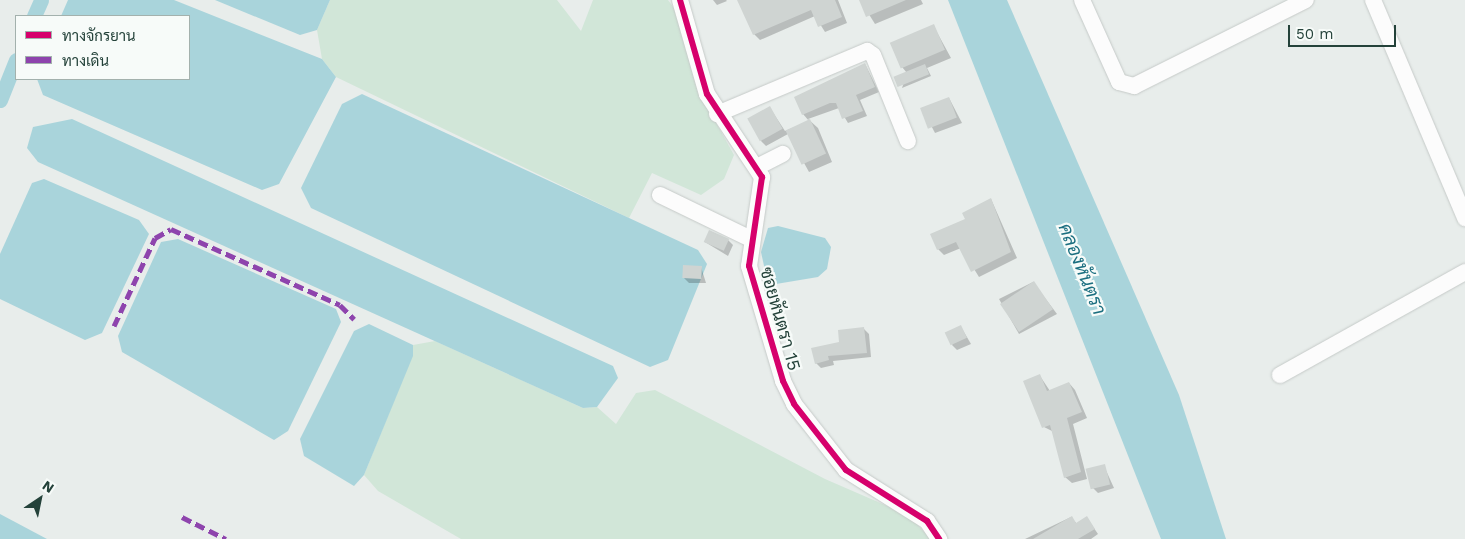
<!DOCTYPE html>
<meta charset="utf-8">
<style>
body{margin:0}
#map{position:relative;width:1465px;height:539px;overflow:hidden;background:#e8edeb;font-family:"Work Sans",Sarabun,sans-serif}
div>[style]{position:absolute}
[style*='--x']{left:calc(var(--x)*1px);top:calc(var(--y)*1px);width:calc(var(--w)*1px);rotate:calc(var(--a)*1deg)}
.green>*{inset:0;background:#d1e6d8}
.water>*{inset:0;background:#a9d4db}
.shadow>*{inset:0;background:#0003}
.canal>*{height:15px;margin:-7.5px;padding:0 7.5px;transform-origin:7.5px;border-radius:7.5px;background:#a9d4db}
.building>*{inset:0;background:#cfd4d2;transform-origin:0 0}
.roads{filter:drop-shadow(0 0 1px #c5cac8) drop-shadow(0 0 1px #c5cac8)}
.minor>*{height:16px;margin:-8px;padding:0 8px;transform-origin:8px;border-radius:8px;background:#fcfcfc}
.quiet>*{height:5px;margin-top:-2.5px;transform-origin:0;background:repeating-linear-gradient(90deg,#8e44ad 0 10px,transparent 0 15px)}
.cycleway>*{height:6px;margin:-3px;padding:0 3px;transform-origin:3px;border-radius:3px;background:#d6006c}
span{translate:-50% -50%;white-space:nowrap;text-align:center;line-height:1.15;-webkit-text-stroke:4.5px #f7fbf9;paint-order:stroke}
.street-label{font-size:18px;color:#24423a}
.water-label{font-size:19px;color:#1c6f80;font-style:italic}
.legend{position:absolute;left:15px;top:15px;width:175px;height:65px;box-sizing:border-box;background:#f7fbf9;border:1px solid #a3b1ad;margin:0;padding:6px 9px;list-style:none;font-size:15px;color:#24423a}
.legend li{display:flex;align-items:center;gap:10px;height:25px}
.legend b{width:25px;border:1px solid #a3b1ad}
.north{position:absolute;left:15px;top:474px;width:50px;height:50px;-webkit-text-stroke:4px #f7fbf9;paint-order:stroke;rotate:34deg;font-size:14px;font-weight:700;line-height:20px;text-align:center;color:#24423a}
.north::after{content:'';display:block;margin:auto;width:18px;height:22px;background:#24423a;clip-path:polygon(50% 0,100% 100%,50% 72%,0 100%)}
.scale{position:absolute;left:1288px;top:25px;width:108px;height:22px;box-sizing:border-box;border:2px solid #24423a;border-top:0;padding-left:6px;font-size:15px;line-height:18px;white-space:nowrap;color:#24423a;-webkit-text-stroke:4px #f7fbf9;paint-order:stroke}
</style>
<div id="map">
<div class="green">
<div style="clip-path:polygon(330px 0,557px 0,581px 31px,593px 0,668px 0,679px 15px,699px 92px,734px 155px,724px 179px,701px 195px,652px 173px,629px 218px,336px 77px,322px 59px,317px 30px)"></div>
<div style="clip-path:polygon(435px 341px,583px 408px,597px 407px,616px 424px,636px 393px,655px 390px,825px 479px,908px 515px,931px 539px,461px 539px,378px 491px,364px 475px,412px 356px,413px 345px)"></div>
</div>
<div class="water">
<div style="clip-path:polygon(68px 0,174px 0,322px 59px,336px 77px,279px 184px,262px 190px,43px 95px,37px 79px,189px 79px,189px 16px,61px 16px)"></div>
<div style="clip-path:polygon(215px 0,330px 0,317px 30px,300px 35px)"></div>
<div style="clip-path:polygon(948px 0,1007px 0,1179px 395px,1226px 539px,1161px 539px)"></div>
<div style="clip-path:polygon(362px 94px,698px 250px,707px 264px,668px 360px,650px 367px,311px 208px,301px 188px,342px 104px)"></div>
<div style="clip-path:polygon(72px 119px,613px 366px,618px 378px,597px 407px,583px 408px,38px 162px,27px 148px,33px 127px)"></div>
<div style="clip-path:polygon(44px 179px,139px 220px,149px 234px,102px 333px,85px 340px,0 299px,0 254px,32px 183px)"></div>
<div style="clip-path:polygon(778px 226px,825px 238px,831px 247px,827px 269px,818px 277px,776px 284px,766px 275px,761px 252px,768px 228px)"></div>
<div style="clip-path:polygon(178px 239px,336px 309px,341px 322px,288px 431px,274px 440px,122px 352px,118px 336px,161px 242px)"></div>
<div style="clip-path:polygon(369px 324px,413px 345px,413px 356px,364px 475px,354px 486px,304px 456px,300px 439px,354px 331px)"></div>
<div style="clip-path:polygon(0 514px,47px 539px,0 539px)"></div>
</div>
<div class="shadow">
<div style="clip-path:polygon(713px 0,726px 0,727px 1px,717px 5px)"></div>
<div style="clip-path:polygon(761px 0,838px 0,847px 23px,825px 32px,815px 16px,760px 40px,754px 34px)"></div>
<div style="clip-path:polygon(860px 0,921px 0,923px 4px,875px 24px)"></div>
<div style="clip-path:polygon(933px 25px,951px 58px,927px 68px,931px 76px,902px 88px,907px 73px,902px 67px)"></div>
<div style="clip-path:polygon(865px 64px,879px 92px,860px 100px,867px 116px,848px 123px,839px 108px,808px 119px,818px 128px,832px 162px,809px 172px,788px 134px,766px 146px,761px 141px,770px 108px,785px 131px,809px 121px,803px 114px)"></div>
<div style="clip-path:polygon(949px 98px,962px 123px,935px 133px,922px 108px)"></div>
<div style="clip-path:polygon(991px 199px,1017px 258px,979px 277px,961px 248px,944px 255px,938px 249px)"></div>
<div style="clip-path:polygon(728px 240px,733px 245px,728px 256px,705px 242px)"></div>
<div style="clip-path:polygon(701px 267px,706px 283px,689px 283px,684px 278px)"></div>
<div style="clip-path:polygon(1033px 282px,1057px 314px,1019px 334px,999px 299px)"></div>
<div style="clip-path:polygon(961px 327px,971px 344px,957px 350px,952px 345px)"></div>
<div style="clip-path:polygon(864px 329px,869px 334px,871px 357px,833px 361px,834px 365px,821px 368px,816px 363px)"></div>
<div style="clip-path:polygon(1040px 376px,1050px 391px,1069px 383px,1075px 390px,1087px 418px,1073px 424px,1087px 479px,1072px 483px,1065px 477px,1054px 432px,1044px 427px)"></div>
<div style="clip-path:polygon(1104px 466px,1114px 488px,1098px 493px,1093px 488px)"></div>
<div style="clip-path:polygon(1071px 517px,1077px 524px,1087px 518px,1098px 534px,1091px 539px,1025px 539px)"></div>
</div>
<div class="canal">
<div style="--x:34;--y:16;--w:17;--a:-66"></div>
<div style="--x:0;--y:100;--w:43;--a:-68.2"></div>
</div>
<div class="building">
<div style="clip-path:polygon(737px 0,835px 0,842px 17px,818px 27px,811px 10px,753px 35px)"></div>
<div style="clip-path:polygon(859px 0,906px 0,866px 17px)"></div>
<div style="left:934px;top:24px;width:28px;height:48px;rotate:67deg"></div>
<div style="clip-path:polygon(865px 63px,875px 87px,856px 95px,863px 111px,842px 119px,836px 103px,830px 103px,802px 115px,794px 97px)"></div>
<div style="left:925px;top:64px;width:11px;height:34px;rotate:68deg"></div>
<div style="left:949px;top:97px;width:22px;height:31px;rotate:69deg"></div>
<div style="left:770px;top:106px;width:26px;height:26px;rotate:61deg"></div>
<div style="left:810px;top:119px;width:38px;height:27px;rotate:65deg"></div>
<div style="clip-path:polygon(991px 198px,1011px 252px,971px 272px,956px 242px,937px 250px,930px 234px,965px 219px,962px 213px)"></div>
<div style="left:709px;top:230px;width:22px;height:13px;rotate:24deg"></div>
<div style="left:683px;top:265px;width:19px;height:13px;rotate:3deg"></div>
<div style="left:1034px;top:281px;width:34px;height:41px;rotate:56deg"></div>
<div style="left:961px;top:325px;width:14px;height:18px;rotate:65deg"></div>
<div style="clip-path:polygon(864px 327px,867px 353px,828px 356px,829px 360px,815px 364px,811px 348px,839px 342px,838px 330px)"></div>
<div style="clip-path:polygon(1040px 374px,1047px 391px,1069px 382px,1082px 412px,1067px 418px,1081px 472px,1064px 478px,1050px 425px,1042px 428px,1023px 381px)"></div>
<div style="left:1105px;top:464px;width:21px;height:20px;rotate:76deg"></div>
<div style="clip-path:polygon(1072px 516px,1076px 523px,1087px 516px,1095px 529px,1078px 539px,1033px 539px)"></div>
</div>
<div class="roads">
<div class="minor">
<div style="--x:680;--y:0;--w:98;--a:74"></div>
<div style="--x:707;--y:94;--w:100;--a:56.5"></div>
<div style="--x:762;--y:177;--w:90;--a:98.3"></div>
<div style="--x:749;--y:266;--w:120;--a:73.5"></div>
<div style="--x:783;--y:381;--w:25;--a:64"></div>
<div style="--x:794;--y:404;--w:84;--a:51.8"></div>
<div style="--x:846;--y:470;--w:96;--a:32.2"></div>
<div style="--x:927;--y:521;--w:22;--a:56"></div>
<div style="--x:1082;--y:0;--w:90;--a:65.7"></div>
<div style="--x:1119;--y:82;--w:16;--a:15"></div>
<div style="--x:1134;--y:86;--w:192;--a:-26.6"></div>
<div style="--x:1373;--y:0;--w:237;--a:67.1"></div>
<div style="--x:717;--y:114;--w:163;--a:-22.8"></div>
<div style="--x:867;--y:51;--w:7;--a:34"></div>
<div style="--x:873;--y:55;--w:93;--a:67.9"></div>
<div style="--x:757;--y:167;--w:29;--a:-27"></div>
<div style="--x:660;--y:195;--w:101;--a:25.8"></div>
<div style="--x:1280;--y:375;--w:212;--a:-29.1"></div>
</div>
</div>
<div class="quiet">
<div style="--x:114;--y:326;--w:97;--a:-65"></div>
<div style="--x:155;--y:238;--w:18;--a:-29"></div>
<div style="--x:171;--y:229;--w:185;--a:24.2"></div>
<div style="--x:340;--y:305;--w:20;--a:45"></div>
<div style="--x:182;--y:517;--w:49;--a:26.6"></div>
</div>
<div class="cycleway">
<div style="--x:680;--y:0;--w:98;--a:74"></div>
<div style="--x:707;--y:94;--w:100;--a:56.5"></div>
<div style="--x:762;--y:177;--w:90;--a:98.3"></div>
<div style="--x:749;--y:266;--w:120;--a:73.5"></div>
<div style="--x:783;--y:381;--w:25;--a:64"></div>
<div style="--x:794;--y:404;--w:84;--a:51.8"></div>
<div style="--x:846;--y:470;--w:96;--a:32.2"></div>
<div style="--x:927;--y:521;--w:22;--a:56"></div>
</div>
<div class="street-label">
<span style="left:780px;top:319px;rotate:74deg">ซอยหันตรา 15</span>
</div>
<div class="water-label">
<span style="left:1082px;top:269px;rotate:68deg">คลองหันตรา</span>
</div>
<ul class="legend">
<li><b style="height:6px;background:#d6006c"></b>ทางจักรยาน</li>
<li><b style="height:6px;background:#8e44ad"></b>ทางเดิน</li>
</ul>
<div class="north">N</div>
<div class="scale">50 m</div>
</div>
